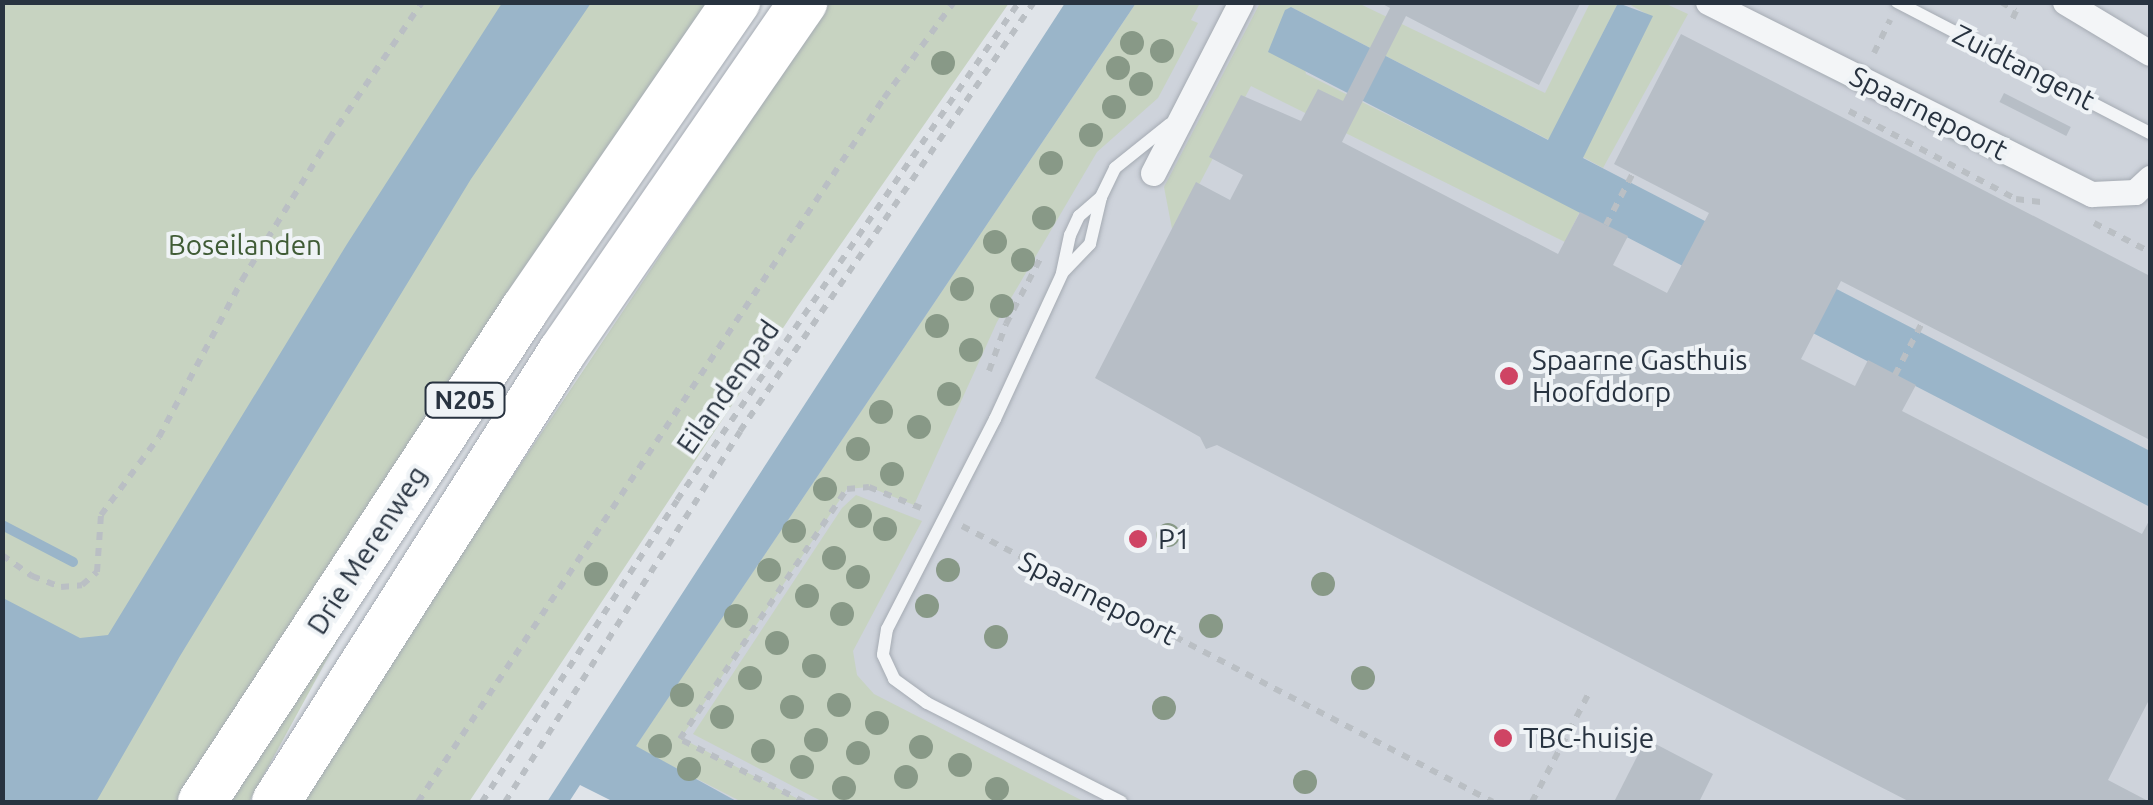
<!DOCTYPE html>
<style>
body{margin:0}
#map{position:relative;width:2153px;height:805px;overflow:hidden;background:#e0e4e9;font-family:Ubuntu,sans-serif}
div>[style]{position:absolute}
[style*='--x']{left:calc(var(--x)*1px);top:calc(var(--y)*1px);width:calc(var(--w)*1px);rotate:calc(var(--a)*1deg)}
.built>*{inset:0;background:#ced3db}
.green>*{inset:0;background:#c7d3c1}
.water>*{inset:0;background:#9ab5c9}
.stream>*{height:10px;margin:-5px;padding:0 5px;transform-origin:5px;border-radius:5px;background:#9ab5c9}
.building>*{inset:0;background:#b7bec6;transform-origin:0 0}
.path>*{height:6px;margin-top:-3px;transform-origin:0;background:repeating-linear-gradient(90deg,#babfc4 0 8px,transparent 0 16px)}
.roads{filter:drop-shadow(0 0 2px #a5abb3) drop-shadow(0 0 2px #a5abb3)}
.lane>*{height:12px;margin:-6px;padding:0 6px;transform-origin:6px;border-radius:6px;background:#f3f5f7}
.street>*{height:25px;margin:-12.5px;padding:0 12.5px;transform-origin:12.5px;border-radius:12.5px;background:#f3f5f7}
.highway>*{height:48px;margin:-24px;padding:0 24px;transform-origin:24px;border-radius:24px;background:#fff}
.bridges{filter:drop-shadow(0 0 2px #a5abb3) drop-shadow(0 0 2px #a5abb3)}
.lane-bridge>*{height:12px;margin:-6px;padding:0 6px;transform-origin:6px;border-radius:6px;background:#f3f5f7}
.trees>*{width:24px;height:24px;margin:-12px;border-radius:50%;background:#889987}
.dots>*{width:28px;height:28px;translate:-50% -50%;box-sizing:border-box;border:5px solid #eff3f6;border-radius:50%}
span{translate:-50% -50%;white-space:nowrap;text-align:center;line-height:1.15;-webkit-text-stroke:8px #eff3f6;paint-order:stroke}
.shield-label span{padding:2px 8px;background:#eff3f6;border:2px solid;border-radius:8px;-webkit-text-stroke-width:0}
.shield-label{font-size:25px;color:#283340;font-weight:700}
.street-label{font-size:28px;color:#283340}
.park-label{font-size:28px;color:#405c36}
.poi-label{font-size:28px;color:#283340}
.left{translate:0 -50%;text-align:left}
.frame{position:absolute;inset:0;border:5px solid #283340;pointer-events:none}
</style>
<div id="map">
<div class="built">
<div style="clip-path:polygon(1114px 3px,2150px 3px,2150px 802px,723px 802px,621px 749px)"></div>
</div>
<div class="green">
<div style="clip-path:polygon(2px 3px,713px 3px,180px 802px,3px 802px)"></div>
<div style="clip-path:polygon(829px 3px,1009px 3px,797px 307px,469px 802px,303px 802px,411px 628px)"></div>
<div style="clip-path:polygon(1136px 3px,1200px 3px,1191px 20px,1198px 23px,1158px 98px,1097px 152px,997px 322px,914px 505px,869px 487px,847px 489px,681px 738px,804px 802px,742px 802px,635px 747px)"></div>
<div style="clip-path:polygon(1260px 3px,1358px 3px,1545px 93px,1590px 3px,1618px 3px,1549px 140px,1291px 7px,1306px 74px,1580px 211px,1565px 242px,1251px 86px,1173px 234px,1164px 187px)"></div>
<div style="clip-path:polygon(1627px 3px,1664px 3px,1688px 14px,1603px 168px,1583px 157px,1652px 17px)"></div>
<div style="clip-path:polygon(856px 495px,922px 521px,853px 651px,857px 675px,874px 694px,1085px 802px,823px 802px,693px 734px,842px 508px)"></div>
<div style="clip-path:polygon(395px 535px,249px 802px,219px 802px)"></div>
</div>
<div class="water">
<div style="clip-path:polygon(502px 3px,591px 3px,471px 179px,180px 656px,96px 802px,3px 802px,3px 598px,80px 638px,108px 635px,347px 244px)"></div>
<div style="clip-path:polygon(1065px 3px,1136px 3px,636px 746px,738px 802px,614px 802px,580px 785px,569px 802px,547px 802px)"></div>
<div style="clip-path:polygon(1618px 3px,1653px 16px,1583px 158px,2150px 451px,2150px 507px,1268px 52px,1285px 10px,1291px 7px,1548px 140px)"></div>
</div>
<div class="stream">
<div style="--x:2;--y:525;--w:80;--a:27.5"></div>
</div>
<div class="building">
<div style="clip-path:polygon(1379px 2px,1581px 2px,1539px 85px,1406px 16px,1342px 142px,1558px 254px,1580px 212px,1628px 236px,1613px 265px,1667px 293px,1709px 213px,1614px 164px,1681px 34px,2150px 276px,2150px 440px,1841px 281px,1801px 359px,1855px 386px,1868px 360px,1916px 385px,1902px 411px,2142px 534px,2150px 519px,2150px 698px,2108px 780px,2150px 802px,1910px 802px,1217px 445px,1206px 449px,1200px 437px,1095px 378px,1196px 182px,1230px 200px,1243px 175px,1209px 157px,1241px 95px,1301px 121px,1318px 89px,1343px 101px,1390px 8px)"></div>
<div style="left:2004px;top:93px;width:75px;height:10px;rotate:27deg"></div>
<div style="clip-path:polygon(1646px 739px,1713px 774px,1699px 802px,1614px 802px)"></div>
</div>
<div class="path">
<div style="--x:2001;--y:2;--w:17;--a:31"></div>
<div style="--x:2016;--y:11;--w:10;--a:114"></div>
<div style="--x:1874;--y:53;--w:37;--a:-64"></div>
<div style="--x:1849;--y:111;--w:189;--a:27.8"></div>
<div style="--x:2016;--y:199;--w:25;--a:7"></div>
<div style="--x:2094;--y:223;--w:63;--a:27.4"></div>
<div style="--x:1606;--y:225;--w:59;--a:-62.6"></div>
<div style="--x:989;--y:371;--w:50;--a:-70.1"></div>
<div style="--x:1006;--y:324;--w:73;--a:-62.4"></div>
<div style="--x:1895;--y:375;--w:59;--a:-62.6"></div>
<div style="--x:962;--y:526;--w:598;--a:27.46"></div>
<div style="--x:2;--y:555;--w:37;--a:35"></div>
<div style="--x:32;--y:576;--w:31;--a:21"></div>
<div style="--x:61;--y:587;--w:21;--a:-5"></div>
<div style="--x:82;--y:585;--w:20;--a:-41"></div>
<div style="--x:97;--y:572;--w:57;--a:-86"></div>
<div style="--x:101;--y:515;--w:97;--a:-53.4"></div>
<div style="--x:159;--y:437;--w:178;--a:-62.1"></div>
<div style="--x:242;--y:280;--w:166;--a:-58.3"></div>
<div style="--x:329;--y:139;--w:166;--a:-55.8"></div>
<div style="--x:418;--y:802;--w:844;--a:-56.5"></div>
<div style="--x:884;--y:98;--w:119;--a:-53.9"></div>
<div style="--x:482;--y:802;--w:359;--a:-57.1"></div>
<div style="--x:677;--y:500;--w:604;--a:-55.52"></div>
<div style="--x:505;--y:802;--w:439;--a:-57.6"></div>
<div style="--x:740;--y:431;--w:520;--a:-55.58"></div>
<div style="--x:804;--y:802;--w:139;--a:-153.1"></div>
<div style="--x:680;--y:739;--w:301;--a:-56.3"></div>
<div style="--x:847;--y:489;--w:22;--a:-5"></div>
<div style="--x:869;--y:487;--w:56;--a:22"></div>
<div style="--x:1532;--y:802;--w:125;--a:-62.4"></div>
</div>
<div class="roads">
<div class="lane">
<div style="--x:1101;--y:197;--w:29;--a:139"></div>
<div style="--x:1079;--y:216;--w:21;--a:115"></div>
<div style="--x:1070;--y:235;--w:40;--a:102"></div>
<div style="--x:1062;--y:274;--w:160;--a:114.8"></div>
<div style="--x:995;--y:419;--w:236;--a:117.2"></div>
<div style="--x:887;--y:629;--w:26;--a:99"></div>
<div style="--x:883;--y:655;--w:26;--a:65"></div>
<div style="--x:894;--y:679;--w:41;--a:36"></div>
<div style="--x:927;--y:703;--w:218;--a:27"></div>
<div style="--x:1063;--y:272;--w:39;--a:-46"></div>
<div style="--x:1090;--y:244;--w:48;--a:-76.8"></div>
<div style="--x:1101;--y:197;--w:32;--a:-64"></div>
<div style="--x:1115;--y:168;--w:70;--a:-38.7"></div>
</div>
<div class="street">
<div style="--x:1708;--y:2;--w:429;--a:26.6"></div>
<div style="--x:2092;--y:194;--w:43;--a:-2.7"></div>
<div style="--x:2135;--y:192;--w:21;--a:-43"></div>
<div style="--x:2065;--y:2;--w:99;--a:31"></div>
<div style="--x:1153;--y:173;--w:192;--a:-62.8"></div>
</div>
<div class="highway">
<div style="--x:202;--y:802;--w:589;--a:-56.77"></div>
<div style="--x:525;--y:309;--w:373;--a:-55.5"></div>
<div style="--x:276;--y:802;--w:533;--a:-57.56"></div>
<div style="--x:562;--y:352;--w:425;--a:-55.4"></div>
</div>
</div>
<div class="bridges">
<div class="lane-bridge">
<div style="--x:1897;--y:2;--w:285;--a:27.4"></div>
</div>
</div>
<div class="trees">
<div style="left:1132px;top:43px"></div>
<div style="left:1162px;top:51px"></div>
<div style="left:943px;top:63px"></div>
<div style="left:1118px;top:68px"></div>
<div style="left:1141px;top:84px"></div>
<div style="left:1114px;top:107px"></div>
<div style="left:1091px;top:135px"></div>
<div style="left:1051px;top:163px"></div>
<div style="left:1044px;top:218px"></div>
<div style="left:995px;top:242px"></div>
<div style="left:1023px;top:260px"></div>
<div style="left:962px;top:289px"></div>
<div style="left:1002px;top:306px"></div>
<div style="left:937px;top:326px"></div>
<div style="left:971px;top:350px"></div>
<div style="left:949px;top:394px"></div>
<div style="left:881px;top:412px"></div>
<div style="left:919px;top:427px"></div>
<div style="left:858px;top:449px"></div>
<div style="left:892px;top:474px"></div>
<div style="left:825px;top:489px"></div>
<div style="left:860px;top:516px"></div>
<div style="left:885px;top:529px"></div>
<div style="left:794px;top:531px"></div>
<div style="left:1168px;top:535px"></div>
<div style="left:834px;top:558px"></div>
<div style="left:769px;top:570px"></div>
<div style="left:948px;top:570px"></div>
<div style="left:596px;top:574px"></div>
<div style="left:858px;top:577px"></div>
<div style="left:1323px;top:584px"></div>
<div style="left:807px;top:596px"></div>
<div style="left:927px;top:606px"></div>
<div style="left:842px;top:614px"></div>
<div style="left:736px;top:616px"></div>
<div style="left:1211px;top:626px"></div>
<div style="left:996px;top:637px"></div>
<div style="left:777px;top:643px"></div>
<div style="left:814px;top:666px"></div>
<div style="left:750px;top:678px"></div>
<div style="left:1363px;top:678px"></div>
<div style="left:682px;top:695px"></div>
<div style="left:839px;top:705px"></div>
<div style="left:792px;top:707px"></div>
<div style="left:1164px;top:708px"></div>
<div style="left:722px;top:717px"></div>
<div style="left:877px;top:723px"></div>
<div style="left:816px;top:740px"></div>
<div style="left:660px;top:746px"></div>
<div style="left:921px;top:747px"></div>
<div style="left:763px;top:751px"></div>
<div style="left:858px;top:753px"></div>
<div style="left:960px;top:765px"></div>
<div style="left:802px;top:767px"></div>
<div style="left:689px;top:769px"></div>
<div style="left:906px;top:777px"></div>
<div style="left:1305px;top:782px"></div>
<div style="left:844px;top:788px"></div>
<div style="left:997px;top:789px"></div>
</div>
<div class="dots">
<div style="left:1509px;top:376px;background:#cf4464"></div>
<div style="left:1138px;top:539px;background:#cf4464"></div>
<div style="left:1503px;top:738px;background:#cf4464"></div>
</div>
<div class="shield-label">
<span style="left:465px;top:400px">N205</span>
</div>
<div class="street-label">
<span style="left:2024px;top:67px;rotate:27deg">Zuidtangent</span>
<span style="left:1929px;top:113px;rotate:27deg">Spaarnepoort</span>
<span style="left:728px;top:387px;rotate:-55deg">Eilandenpad</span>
<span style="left:367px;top:550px;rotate:-57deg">Drie Merenweg</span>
<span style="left:1098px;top:598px;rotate:27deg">Spaarnepoort</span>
</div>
<div class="park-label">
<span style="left:245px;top:245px">Boseilanden</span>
</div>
<div class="poi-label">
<span class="left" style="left:1532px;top:376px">Spaarne Gasthuis<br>Hoofddorp</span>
<span class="left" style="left:1158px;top:539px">P1</span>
<span class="left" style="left:1523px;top:738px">TBC-huisje</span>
</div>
<div class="frame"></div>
</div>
